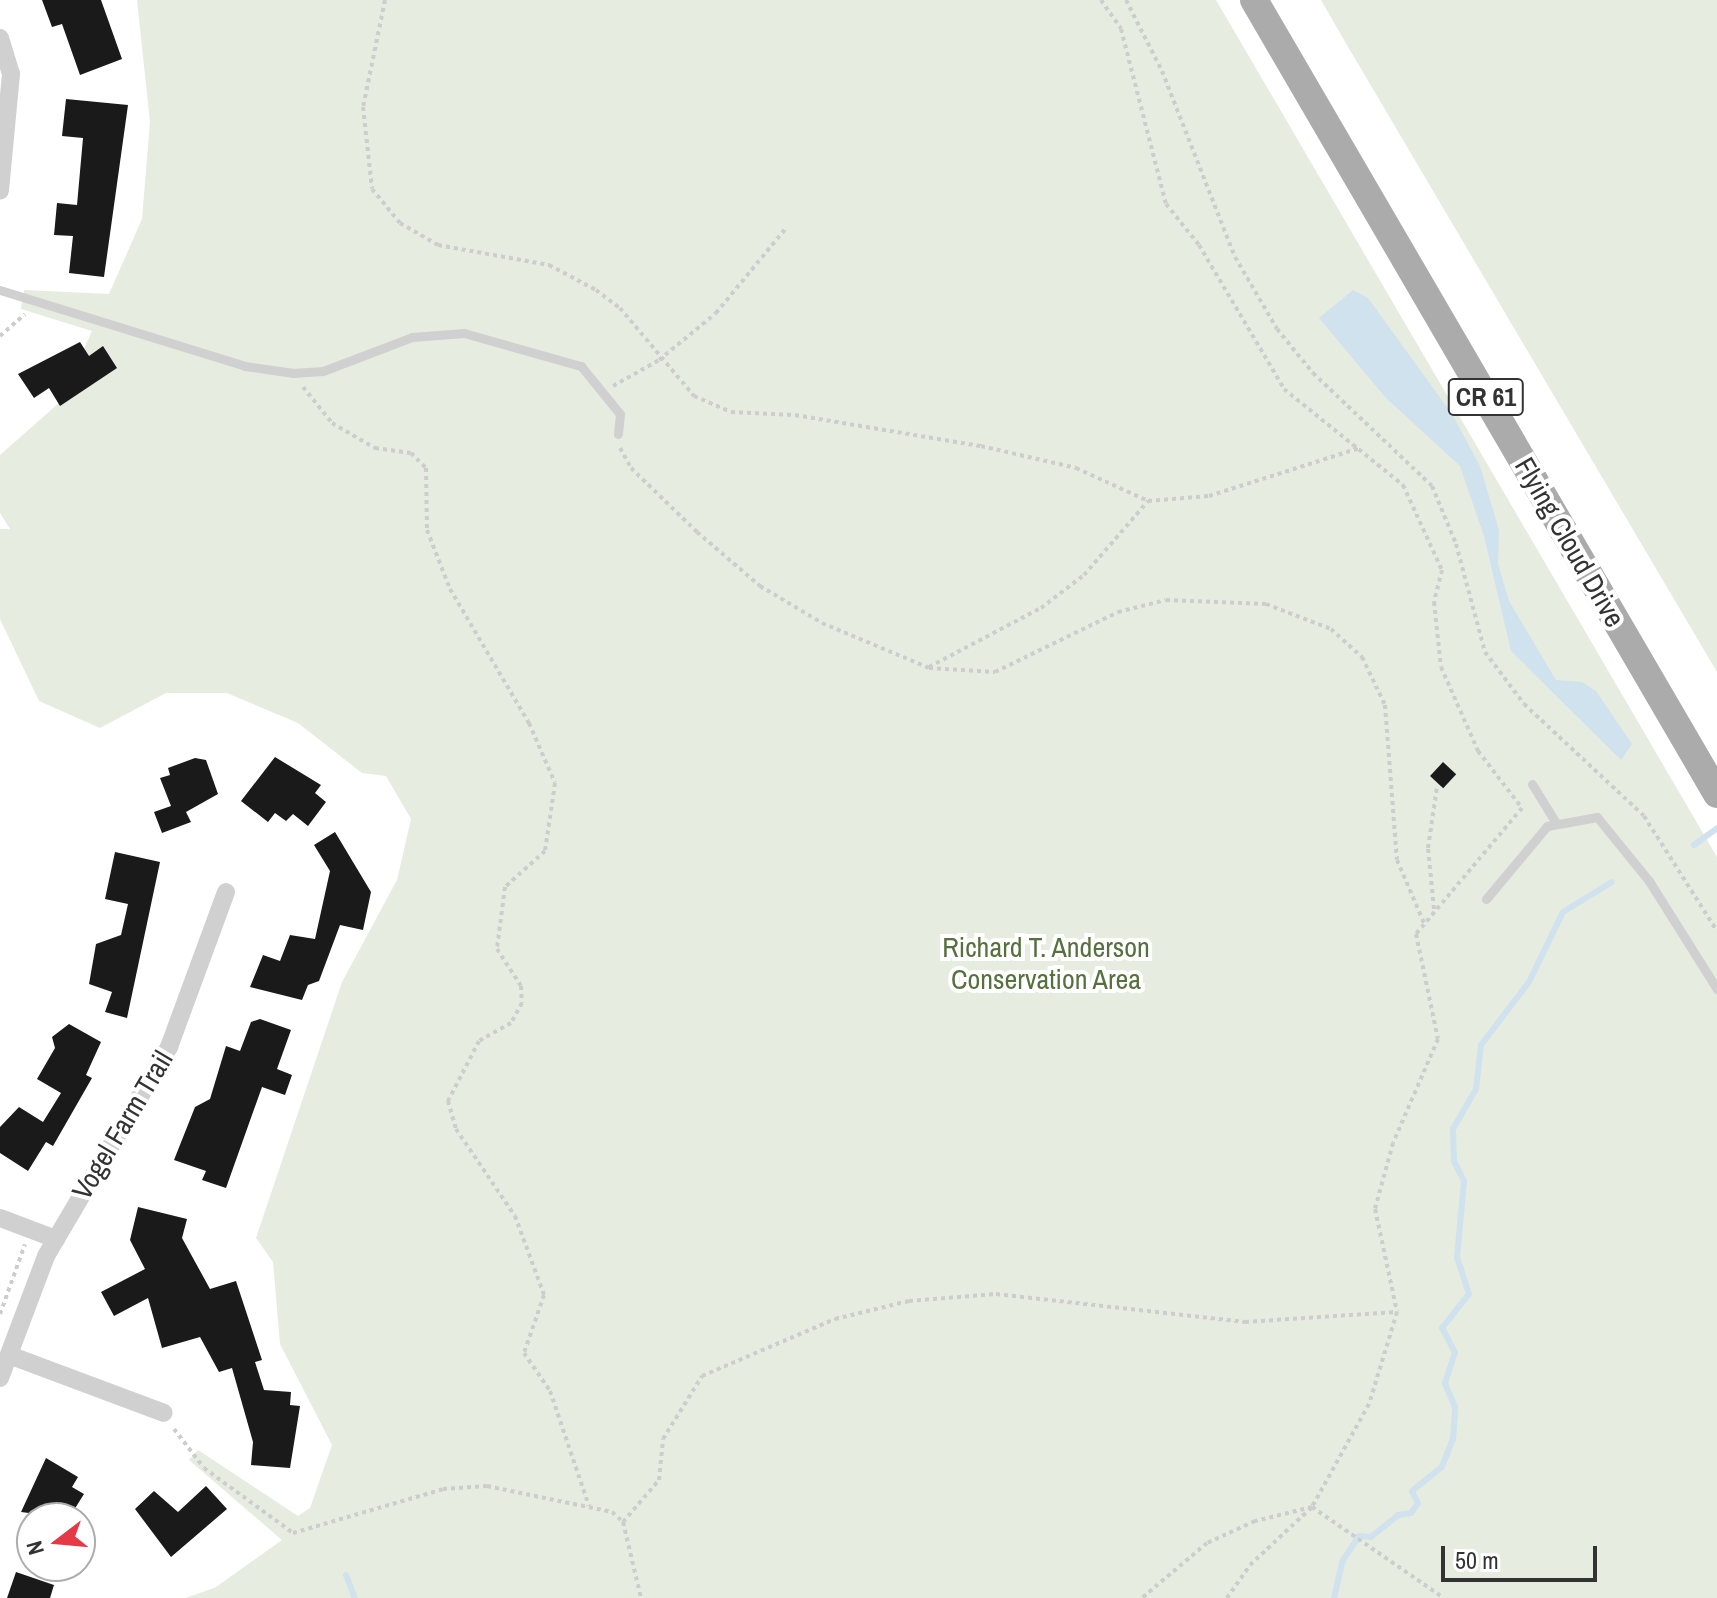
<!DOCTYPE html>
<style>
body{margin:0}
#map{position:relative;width:1717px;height:1598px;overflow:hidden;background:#fff;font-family:"Archivo Narrow",sans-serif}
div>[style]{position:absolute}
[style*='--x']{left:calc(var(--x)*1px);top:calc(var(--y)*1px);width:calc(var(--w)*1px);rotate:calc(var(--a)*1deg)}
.green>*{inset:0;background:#e6ecdf}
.water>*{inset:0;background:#cfe2ee}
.stream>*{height:6px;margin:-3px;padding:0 3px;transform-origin:3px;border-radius:3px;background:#cfe2ee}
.building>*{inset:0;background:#1a1a1a;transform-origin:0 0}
.path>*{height:4px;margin-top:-2px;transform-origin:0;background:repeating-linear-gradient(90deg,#cdcdcd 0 4px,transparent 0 8px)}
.lane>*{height:9px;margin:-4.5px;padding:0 4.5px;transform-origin:4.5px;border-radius:4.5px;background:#d0d0d0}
.street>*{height:18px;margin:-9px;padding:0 9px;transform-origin:9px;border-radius:9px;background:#d0d0d0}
.primary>*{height:28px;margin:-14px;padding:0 14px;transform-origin:14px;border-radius:14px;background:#ababab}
span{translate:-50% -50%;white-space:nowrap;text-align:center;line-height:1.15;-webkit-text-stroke:8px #fff;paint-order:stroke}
.shield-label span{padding:2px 6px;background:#fff;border:2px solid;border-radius:6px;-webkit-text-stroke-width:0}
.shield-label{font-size:26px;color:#333;font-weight:700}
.street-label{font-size:28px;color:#333}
.park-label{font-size:28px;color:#56703f}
.north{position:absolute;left:16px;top:1502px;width:80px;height:80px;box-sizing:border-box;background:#fff;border:2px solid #adadad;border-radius:50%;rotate:254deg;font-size:22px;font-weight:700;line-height:32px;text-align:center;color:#333}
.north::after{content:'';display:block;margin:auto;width:28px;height:36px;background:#e63946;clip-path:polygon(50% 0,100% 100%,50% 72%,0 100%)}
.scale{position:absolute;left:1441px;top:1546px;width:156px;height:36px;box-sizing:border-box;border:4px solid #333;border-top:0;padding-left:10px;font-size:24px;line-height:28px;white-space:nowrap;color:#333;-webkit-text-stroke:6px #fff;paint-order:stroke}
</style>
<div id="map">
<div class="green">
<div style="clip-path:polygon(137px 0,1216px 0,1717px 857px,1717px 1598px,186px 1598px,216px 1587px,282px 1540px,189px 1460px,198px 1450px,298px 1516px,310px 1508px,332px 1445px,280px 1344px,273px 1262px,256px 1238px,342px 982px,397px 880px,411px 819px,386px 776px,362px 773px,298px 723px,227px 693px,166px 693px,100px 728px,39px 701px,0 619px,0 529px,10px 529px,0 513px,0 455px,60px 402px,92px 331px,21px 309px,24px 290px,109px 294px,142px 219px,150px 122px)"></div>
<div style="clip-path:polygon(1321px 0,1717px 0,1717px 672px,1344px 40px)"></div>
</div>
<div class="water">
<div style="clip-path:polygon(1353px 290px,1368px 298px,1452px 414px,1480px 466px,1499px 530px,1498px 564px,1509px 601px,1556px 680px,1582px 682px,1596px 691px,1632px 744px,1621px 760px,1511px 651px,1484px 536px,1460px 466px,1386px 398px,1319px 318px)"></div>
</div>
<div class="stream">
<div style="--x:1694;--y:845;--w:29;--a:-36"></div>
<div style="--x:346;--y:1575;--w:25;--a:69"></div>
<div style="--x:1334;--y:1598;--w:37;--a:-77"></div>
<div style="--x:1342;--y:1562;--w:31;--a:-57"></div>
<div style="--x:1359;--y:1536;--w:12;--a:5"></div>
<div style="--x:1371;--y:1537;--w:35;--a:-39"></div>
<div style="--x:1398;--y:1515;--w:13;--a:-9"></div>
<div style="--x:1411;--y:1513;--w:12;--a:-55"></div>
<div style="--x:1418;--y:1503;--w:13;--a:-117"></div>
<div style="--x:1412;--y:1491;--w:38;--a:-39"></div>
<div style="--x:1442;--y:1467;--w:30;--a:-69"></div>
<div style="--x:1453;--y:1439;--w:32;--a:-86"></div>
<div style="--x:1455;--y:1407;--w:26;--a:-113"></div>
<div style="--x:1445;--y:1383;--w:32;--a:-72"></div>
<div style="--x:1455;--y:1353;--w:28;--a:-117"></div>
<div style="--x:1442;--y:1328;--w:43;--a:-51.5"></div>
<div style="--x:1469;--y:1294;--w:38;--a:-108"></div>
<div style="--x:1457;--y:1258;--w:77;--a:-84.8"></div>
<div style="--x:1464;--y:1181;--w:22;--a:-117"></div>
<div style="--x:1454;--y:1161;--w:32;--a:-92"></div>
<div style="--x:1453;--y:1129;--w:46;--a:-60.1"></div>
<div style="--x:1476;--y:1089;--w:44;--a:-83.5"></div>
<div style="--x:1481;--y:1045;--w:79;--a:-52.7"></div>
<div style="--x:1529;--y:982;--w:78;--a:-64.1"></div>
<div style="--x:1563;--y:912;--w:57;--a:-31.5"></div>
</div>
<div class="building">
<div style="clip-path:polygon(42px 0,101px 0,122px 59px,80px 75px,62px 24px,52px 27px)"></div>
<div style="clip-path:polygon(66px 99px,128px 105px,104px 277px,69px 273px,73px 236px,54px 235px,57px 203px,77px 205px,83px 138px,62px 136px)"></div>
<div style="clip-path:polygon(80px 342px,89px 356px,103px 346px,117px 368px,60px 406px,49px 388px,34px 398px,18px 374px)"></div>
<div style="clip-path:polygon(275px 757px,321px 785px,315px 793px,326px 802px,308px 826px,293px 814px,286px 821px,275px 813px,268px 822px,241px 801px)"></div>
<div style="clip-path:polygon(195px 758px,206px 760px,218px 794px,186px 812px,191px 822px,162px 833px,154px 812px,171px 806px,160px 778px,170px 775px,168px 768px)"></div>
<div style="left:1443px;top:762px;width:18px;height:19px;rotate:43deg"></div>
<div style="clip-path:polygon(335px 832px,371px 892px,363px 930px,340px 925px,319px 981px,308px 985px,302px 1000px,250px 987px,263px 955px,280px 961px,290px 935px,315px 939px,330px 871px,314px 845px)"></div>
<div style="clip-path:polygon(115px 852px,160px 862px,127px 1018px,105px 1012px,112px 992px,89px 984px,96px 944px,121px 935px,128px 904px,105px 899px)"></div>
<div style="clip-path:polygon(260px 1019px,291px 1030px,277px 1069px,292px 1075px,285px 1095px,262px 1087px,226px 1188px,202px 1180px,206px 1171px,174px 1160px,195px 1107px,210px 1099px,226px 1046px,240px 1051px,251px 1022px)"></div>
<div style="clip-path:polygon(69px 1024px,101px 1042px,86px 1075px,92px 1078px,53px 1146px,46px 1142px,28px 1171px,0 1153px,0 1127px,19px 1107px,43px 1122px,61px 1093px,37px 1079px,55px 1048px,52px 1037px)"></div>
<div style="clip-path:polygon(138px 1207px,187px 1219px,182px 1238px,210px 1289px,236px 1281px,262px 1360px,255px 1362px,264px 1390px,291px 1392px,290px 1405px,300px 1406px,290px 1468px,251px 1465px,253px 1442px,232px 1368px,219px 1372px,200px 1337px,162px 1348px,148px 1298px,114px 1316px,101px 1292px,145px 1269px,130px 1240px)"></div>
<div style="clip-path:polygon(46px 1458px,78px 1477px,72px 1487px,84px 1494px,69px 1518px,21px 1512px)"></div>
<div style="clip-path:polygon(206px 1486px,227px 1509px,171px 1557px,135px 1509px,154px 1491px,178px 1512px)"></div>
<div style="clip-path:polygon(16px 1572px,54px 1585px,50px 1598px,7px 1598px)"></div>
</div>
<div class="path">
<div style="--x:385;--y:0;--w:109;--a:101.6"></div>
<div style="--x:363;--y:107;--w:82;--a:83.7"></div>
<div style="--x:372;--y:189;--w:44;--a:50.5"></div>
<div style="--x:400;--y:223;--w:44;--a:30.1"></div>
<div style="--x:438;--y:245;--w:113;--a:10.2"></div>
<div style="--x:549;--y:265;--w:53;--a:28"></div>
<div style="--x:596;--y:290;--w:30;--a:37"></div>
<div style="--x:620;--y:308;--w:115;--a:49.9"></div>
<div style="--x:694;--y:396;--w:40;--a:23.4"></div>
<div style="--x:731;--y:412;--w:64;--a:2.7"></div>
<div style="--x:795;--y:415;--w:189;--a:9.5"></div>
<div style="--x:981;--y:446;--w:98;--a:13"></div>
<div style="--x:1076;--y:468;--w:79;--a:24.6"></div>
<div style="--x:1101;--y:0;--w:35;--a:55"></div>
<div style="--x:1121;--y:29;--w:181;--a:75.6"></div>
<div style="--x:1166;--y:204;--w:53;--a:51.2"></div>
<div style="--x:1199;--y:245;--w:167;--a:59.4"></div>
<div style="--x:1284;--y:389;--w:153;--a:38.9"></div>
<div style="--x:1403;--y:485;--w:94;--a:65.4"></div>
<div style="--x:1442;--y:570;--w:33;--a:104"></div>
<div style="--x:1434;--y:602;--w:65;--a:83.9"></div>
<div style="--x:1441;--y:667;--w:92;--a:66.2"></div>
<div style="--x:1478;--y:751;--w:72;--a:52.3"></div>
<div style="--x:1522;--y:808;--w:165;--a:130.1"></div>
<div style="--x:1416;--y:934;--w:107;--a:78.2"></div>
<div style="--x:1438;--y:1039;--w:113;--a:113.4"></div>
<div style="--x:1393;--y:1143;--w:68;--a:105.3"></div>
<div style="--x:1375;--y:1209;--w:105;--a:77.9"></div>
<div style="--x:1397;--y:1312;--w:96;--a:106.9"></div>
<div style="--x:1369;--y:1404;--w:118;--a:119"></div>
<div style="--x:1312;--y:1507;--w:59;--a:166.2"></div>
<div style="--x:1255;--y:1521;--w:53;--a:155.4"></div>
<div style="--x:1207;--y:1543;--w:85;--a:139.8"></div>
<div style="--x:1126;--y:0;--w:80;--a:63.1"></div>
<div style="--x:1162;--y:71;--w:200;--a:68.6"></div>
<div style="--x:1235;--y:257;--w:83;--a:59.7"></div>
<div style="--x:1277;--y:329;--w:57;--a:50.7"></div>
<div style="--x:1313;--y:373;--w:164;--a:43.5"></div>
<div style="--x:1432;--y:486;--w:63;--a:67.5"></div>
<div style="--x:1456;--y:544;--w:112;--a:75"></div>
<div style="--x:1485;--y:652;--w:65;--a:53.1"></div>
<div style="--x:1524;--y:704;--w:164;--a:43"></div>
<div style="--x:1644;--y:816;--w:136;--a:57.6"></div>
<div style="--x:0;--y:336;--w:33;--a:-41"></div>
<div style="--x:613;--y:386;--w:53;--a:-29.5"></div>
<div style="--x:659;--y:360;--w:74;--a:-39.5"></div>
<div style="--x:716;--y:313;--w:110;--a:-50.5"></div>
<div style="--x:303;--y:387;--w:46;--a:51.1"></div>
<div style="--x:332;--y:423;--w:50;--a:30.2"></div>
<div style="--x:375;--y:448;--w:36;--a:8"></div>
<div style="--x:411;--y:453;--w:21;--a:45"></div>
<div style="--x:426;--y:468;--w:62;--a:89.1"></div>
<div style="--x:427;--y:530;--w:63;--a:68.7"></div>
<div style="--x:450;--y:589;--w:156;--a:59.5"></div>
<div style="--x:529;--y:723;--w:65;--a:66.6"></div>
<div style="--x:555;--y:783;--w:69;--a:98.4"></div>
<div style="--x:545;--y:851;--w:54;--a:138"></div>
<div style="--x:505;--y:887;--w:63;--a:97.4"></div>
<div style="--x:497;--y:949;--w:44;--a:57"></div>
<div style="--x:521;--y:986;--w:17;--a:87"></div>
<div style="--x:522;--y:1003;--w:23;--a:119"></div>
<div style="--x:511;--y:1023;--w:37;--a:151"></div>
<div style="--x:479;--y:1041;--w:68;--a:117.3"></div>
<div style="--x:448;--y:1101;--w:29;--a:74"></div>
<div style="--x:456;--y:1129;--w:105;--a:55.9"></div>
<div style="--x:515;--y:1216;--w:84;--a:69.8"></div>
<div style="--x:544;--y:1295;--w:61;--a:109"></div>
<div style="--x:524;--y:1353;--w:46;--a:55.6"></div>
<div style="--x:550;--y:1391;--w:121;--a:71.3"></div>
<div style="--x:620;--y:448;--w:23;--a:61"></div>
<div style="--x:631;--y:468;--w:92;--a:44.1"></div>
<div style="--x:697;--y:532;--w:83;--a:40.6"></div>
<div style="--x:760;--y:586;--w:72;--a:30.8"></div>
<div style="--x:822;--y:623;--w:116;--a:22.8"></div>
<div style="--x:929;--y:668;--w:66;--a:3.5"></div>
<div style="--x:995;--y:672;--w:137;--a:-26"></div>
<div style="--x:1118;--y:612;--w:49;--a:-14"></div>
<div style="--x:1166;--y:600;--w:100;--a:2.3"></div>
<div style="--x:1266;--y:604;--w:70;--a:21"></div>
<div style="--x:1331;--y:629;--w:42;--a:42.1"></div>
<div style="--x:1362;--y:657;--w:53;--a:64.4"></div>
<div style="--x:1385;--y:705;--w:155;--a:85.6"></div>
<div style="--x:1397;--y:860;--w:69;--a:66.8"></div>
<div style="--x:929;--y:667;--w:127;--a:-27.8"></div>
<div style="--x:1041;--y:608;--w:54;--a:-37.5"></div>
<div style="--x:1084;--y:575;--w:98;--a:-49.1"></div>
<div style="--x:1148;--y:501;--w:61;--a:-4.7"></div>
<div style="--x:1209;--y:496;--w:157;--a:-17.7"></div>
<div style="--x:1434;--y:909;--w:61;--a:-95.6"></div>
<div style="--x:1428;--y:848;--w:62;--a:-81.6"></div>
<div style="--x:0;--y:1314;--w:74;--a:-70.3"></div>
<div style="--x:174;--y:1429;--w:49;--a:52.4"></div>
<div style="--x:204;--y:1468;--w:110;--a:36.1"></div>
<div style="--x:293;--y:1533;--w:156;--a:-16.3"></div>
<div style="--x:443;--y:1489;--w:44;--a:-3.9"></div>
<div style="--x:487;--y:1486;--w:128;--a:11.7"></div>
<div style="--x:612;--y:1512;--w:15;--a:42"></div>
<div style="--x:623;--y:1522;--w:78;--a:76.7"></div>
<div style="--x:623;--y:1522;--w:55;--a:-49.4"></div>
<div style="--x:659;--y:1480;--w:41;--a:-84.4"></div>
<div style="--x:663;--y:1439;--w:74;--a:-58.2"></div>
<div style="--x:702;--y:1376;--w:145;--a:-23.2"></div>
<div style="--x:835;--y:1319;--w:76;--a:-13.7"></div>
<div style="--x:909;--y:1301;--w:87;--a:-4.6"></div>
<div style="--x:996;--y:1294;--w:251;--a:6.4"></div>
<div style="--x:1245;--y:1322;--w:152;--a:-3.8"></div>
<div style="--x:1227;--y:1598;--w:40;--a:-55.1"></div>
<div style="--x:1250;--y:1565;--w:85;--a:-43.1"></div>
<div style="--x:1312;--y:1507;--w:160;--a:34.6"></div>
</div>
<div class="lane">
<div style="--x:0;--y:290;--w:257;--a:17.2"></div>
<div style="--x:245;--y:366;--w:49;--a:8.3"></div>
<div style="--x:293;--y:373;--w:30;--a:-4"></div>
<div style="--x:323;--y:371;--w:95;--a:-20.9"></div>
<div style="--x:412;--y:337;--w:52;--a:-4.4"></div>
<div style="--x:464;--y:333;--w:122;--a:15.8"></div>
<div style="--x:581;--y:366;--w:62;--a:50.9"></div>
<div style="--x:620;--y:414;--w:20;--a:96"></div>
<div style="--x:1532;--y:784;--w:46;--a:58.4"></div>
<div style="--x:1486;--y:899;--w:95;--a:-50.1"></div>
<div style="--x:1547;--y:826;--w:51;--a:-10.2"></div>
<div style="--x:1597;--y:817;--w:82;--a:50.9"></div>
<div style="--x:1649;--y:881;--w:128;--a:57.8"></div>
</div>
<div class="street">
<div style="--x:0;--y:38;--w:38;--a:73"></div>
<div style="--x:11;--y:74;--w:117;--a:95.4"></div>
<div style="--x:0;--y:1218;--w:60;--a:20.6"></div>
<div style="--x:9;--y:1355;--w:165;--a:20.5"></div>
<div style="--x:0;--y:1378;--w:130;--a:-69.3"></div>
<div style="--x:46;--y:1256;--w:243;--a:-59.5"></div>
<div style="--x:169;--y:1047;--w:165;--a:-69.8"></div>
</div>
<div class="primary">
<div style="--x:1254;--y:0;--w:919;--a:59.75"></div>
</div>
<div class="shield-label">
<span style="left:1486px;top:397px">CR 61</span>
</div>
<div class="street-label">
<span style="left:1570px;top:542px;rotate:60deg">Flying Cloud Drive</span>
<span style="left:122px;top:1125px;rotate:-59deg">Vogel Farm Trail</span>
</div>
<div class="park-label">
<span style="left:1046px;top:963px">Richard T. Anderson<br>Conservation Area</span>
</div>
<div class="north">N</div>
<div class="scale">50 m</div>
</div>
